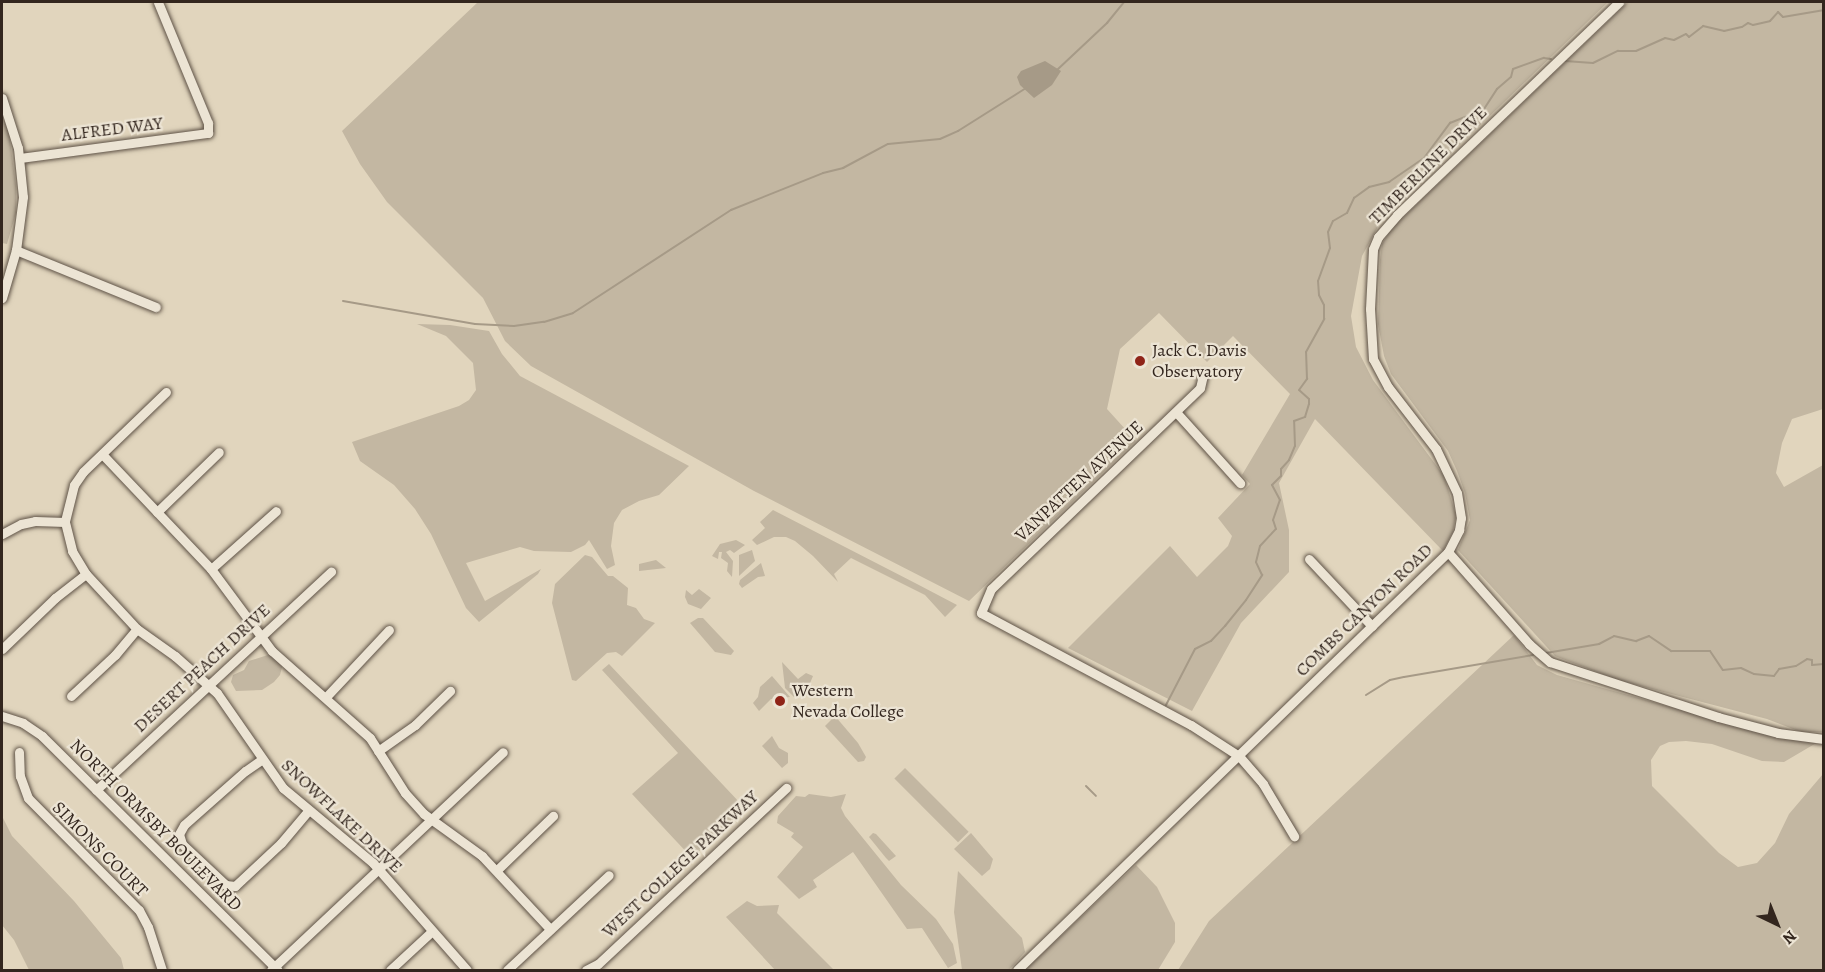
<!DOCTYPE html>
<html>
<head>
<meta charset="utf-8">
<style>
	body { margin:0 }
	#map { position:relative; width:1825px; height:972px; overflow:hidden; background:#e1d5bd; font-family:Alegreya,serif }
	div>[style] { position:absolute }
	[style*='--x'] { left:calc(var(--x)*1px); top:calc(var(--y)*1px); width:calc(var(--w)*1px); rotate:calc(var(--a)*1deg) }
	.green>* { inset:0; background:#c3b7a2; transform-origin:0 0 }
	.water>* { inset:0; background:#a69a87 }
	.stream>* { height:2px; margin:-1px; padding:0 1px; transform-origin:1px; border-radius:1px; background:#a69a87 }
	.roads { filter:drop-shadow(0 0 2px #5e5246) drop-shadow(0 0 2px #5e5246) }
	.minor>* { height:9px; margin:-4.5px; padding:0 4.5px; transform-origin:4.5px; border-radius:4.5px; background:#ece4d4 }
	.dots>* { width:16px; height:16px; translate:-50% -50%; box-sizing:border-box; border:3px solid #ece4d4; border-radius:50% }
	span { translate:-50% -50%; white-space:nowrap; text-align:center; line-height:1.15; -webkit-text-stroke:4.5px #ece4d4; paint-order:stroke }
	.street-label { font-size:18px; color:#33261e }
	.poi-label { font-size:18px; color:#33261e }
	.left { translate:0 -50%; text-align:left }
	.frame { position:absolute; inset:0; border:3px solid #33261e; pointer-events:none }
	.north { position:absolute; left:1747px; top:894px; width:60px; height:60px; -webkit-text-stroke:4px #ece4d4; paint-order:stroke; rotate:137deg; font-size:16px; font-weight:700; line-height:24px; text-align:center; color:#33261e }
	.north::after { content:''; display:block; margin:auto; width:21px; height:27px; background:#33261e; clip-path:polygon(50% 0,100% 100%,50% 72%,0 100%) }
</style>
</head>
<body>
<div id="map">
	<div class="green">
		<div style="clip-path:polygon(478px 2px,1608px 2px,1381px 221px,1362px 256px,1351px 316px,1356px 347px,1373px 380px,1444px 476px,1456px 515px,1453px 532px,1443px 551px,1315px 419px,1279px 483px,1289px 530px,1289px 572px,1241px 623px,1192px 711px,1068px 648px,1170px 546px,1197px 577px,1228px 546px,1232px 536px,1218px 518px,1250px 484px,1242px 475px,1290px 394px,1233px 336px,1207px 362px,1159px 313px,1120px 349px,1107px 409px,1136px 441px,969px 601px,754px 491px,531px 366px,505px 341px,483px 298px,387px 202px,360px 164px,342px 131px)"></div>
		<div style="clip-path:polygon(1628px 2px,1823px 2px,1823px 409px,1792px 419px,1782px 443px,1776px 473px,1784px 487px,1823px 465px,1823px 732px,1801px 732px,1767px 719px,1618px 680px,1555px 656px,1458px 550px,1470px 520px,1465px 493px,1457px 471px,1448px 451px,1391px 374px,1384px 356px,1378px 324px,1380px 260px,1382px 244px,1391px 229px)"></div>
		<div style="clip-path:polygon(2px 115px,9px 133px,16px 186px,16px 213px,7px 244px,2px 243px)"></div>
		<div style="clip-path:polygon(417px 324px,450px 325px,489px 331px,502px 354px,520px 376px,689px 466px,659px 495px,639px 501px,622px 510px,614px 523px,611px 546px,615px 565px,607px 569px,589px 540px,585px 545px,571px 552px,534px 551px,520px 547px,466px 563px,485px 601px,541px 569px,538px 574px,479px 622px,466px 608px,431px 534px,415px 509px,394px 485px,360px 461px,352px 442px,459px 406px,469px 400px,476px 390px,473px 363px,446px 336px)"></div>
		<div style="clip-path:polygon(773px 510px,917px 584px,957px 605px,945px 617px,925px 595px,851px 558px,834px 574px,838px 582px,813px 556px,795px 541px,786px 537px,774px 537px,757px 545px,752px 540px,765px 528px,760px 522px)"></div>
		<div style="clip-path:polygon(736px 540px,745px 545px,734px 553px,730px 550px,726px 552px,733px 561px,732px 577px,727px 571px,728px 563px,721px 558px,722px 552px,719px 552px,718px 559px,712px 556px,720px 544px)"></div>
		<div style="clip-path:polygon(752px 550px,755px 561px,739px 576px,739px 555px)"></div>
		<div style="clip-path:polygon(585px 555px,592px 557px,608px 576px,613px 576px,628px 588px,627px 605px,636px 608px,644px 619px,655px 623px,622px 656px,616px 652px,607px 653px,576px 681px,572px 680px,552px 603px,555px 584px)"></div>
		<div style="clip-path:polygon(656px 560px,666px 568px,639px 571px,639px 564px)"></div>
		<div style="clip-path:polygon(761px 563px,765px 576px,758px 577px,742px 588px,739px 584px,740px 580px)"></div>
		<div style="clip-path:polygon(699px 589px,711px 598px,701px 609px,688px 604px,685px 597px,686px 590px,692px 595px)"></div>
		<div style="clip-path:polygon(698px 618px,703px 618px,734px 651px,731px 655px,715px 652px,690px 623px)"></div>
		<div style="clip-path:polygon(1514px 635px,1537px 665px,1557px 675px,1667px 706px,1818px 742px,1784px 762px,1762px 761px,1712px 744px,1686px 741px,1669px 742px,1660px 746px,1651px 760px,1652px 786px,1719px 853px,1738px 867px,1757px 863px,1775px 843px,1789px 814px,1823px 774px,1823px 970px,1178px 970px,1209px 921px)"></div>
		<div style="clip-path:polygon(271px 654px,283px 663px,280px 675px,274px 682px,262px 690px,236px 691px,231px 682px,233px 675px,244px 670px,249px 661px)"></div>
		<div style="clip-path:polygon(782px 662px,798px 679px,806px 673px,813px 676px,808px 688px,800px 696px,794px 697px,785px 688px)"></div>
		<div style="clip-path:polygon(609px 664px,741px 804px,736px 809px,733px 820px,692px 858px,632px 794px,678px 753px,602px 670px)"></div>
		<div style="clip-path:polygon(772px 676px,790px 697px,771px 699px,759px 711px,753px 703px,758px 697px,760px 687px)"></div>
		<div style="clip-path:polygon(835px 716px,858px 743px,866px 757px,864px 761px,858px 762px,825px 726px)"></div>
		<div style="clip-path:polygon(772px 736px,779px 748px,788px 753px,788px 763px,782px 768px,762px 746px)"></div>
		<div style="left:905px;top:768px;width:90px;height:15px;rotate:45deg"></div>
		<div style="clip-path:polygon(809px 794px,831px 797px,846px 794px,841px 808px,845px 816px,901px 885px,936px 919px,953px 944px,957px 963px,948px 968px,922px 928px,907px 929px,853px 852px,813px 880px,817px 887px,799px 899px,777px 877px,803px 847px,791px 837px,794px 833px,777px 823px,778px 816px,796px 796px,805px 797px)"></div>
		<div style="clip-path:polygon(2px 816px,12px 836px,74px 901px,121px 958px,124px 970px,29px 970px,14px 940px,2px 925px)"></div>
		<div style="clip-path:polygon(873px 833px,876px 834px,896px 856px,889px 861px,886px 858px,869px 837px)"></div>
		<div style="clip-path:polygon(971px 833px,993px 859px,990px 869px,982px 876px,954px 849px)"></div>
		<div style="clip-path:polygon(1136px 865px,1157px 887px,1175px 923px,1175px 942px,1158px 970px,1025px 970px)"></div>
		<div style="clip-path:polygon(958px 871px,1022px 938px,1025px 952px,1009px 970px,962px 970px,954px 912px)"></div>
		<div style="clip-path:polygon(747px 901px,757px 906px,779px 905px,777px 913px,834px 970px,775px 970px,726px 917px)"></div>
	</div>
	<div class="water">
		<div style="clip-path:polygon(1045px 61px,1061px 71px,1052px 85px,1034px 98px,1020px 85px,1017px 77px,1021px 71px)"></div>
	</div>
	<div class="stream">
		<div style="--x:1565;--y:61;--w:28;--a:4"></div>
		<div style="--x:1593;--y:63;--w:28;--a:-26"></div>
		<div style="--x:1618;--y:51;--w:18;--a:0"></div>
		<div style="--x:1636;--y:51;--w:32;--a:-24"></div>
		<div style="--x:1665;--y:38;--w:9;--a:13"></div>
		<div style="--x:1674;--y:40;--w:13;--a:-27"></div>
		<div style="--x:1686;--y:34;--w:4;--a:45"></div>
		<div style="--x:1689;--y:37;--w:18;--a:-38"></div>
		<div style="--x:1703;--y:26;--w:22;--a:13"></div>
		<div style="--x:1724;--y:31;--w:18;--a:-13"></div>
		<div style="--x:1742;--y:27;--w:7;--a:-34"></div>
		<div style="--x:1748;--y:23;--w:5;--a:22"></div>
		<div style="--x:1753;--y:25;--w:17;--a:-13"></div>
		<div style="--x:1770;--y:21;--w:12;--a:-48"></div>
		<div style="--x:1778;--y:12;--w:7;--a:45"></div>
		<div style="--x:1783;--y:17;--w:42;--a:-9.7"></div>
		<div style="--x:1057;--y:70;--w:69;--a:-43.2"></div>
		<div style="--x:1107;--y:23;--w:27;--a:-51"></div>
		<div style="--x:343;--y:301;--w:134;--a:9.9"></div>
		<div style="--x:475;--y:324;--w:39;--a:3"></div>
		<div style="--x:514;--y:326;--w:30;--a:-8"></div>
		<div style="--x:544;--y:322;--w:30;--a:-17"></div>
		<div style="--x:573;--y:313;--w:189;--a:-33.1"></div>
		<div style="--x:731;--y:210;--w:99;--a:-21.9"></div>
		<div style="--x:823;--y:173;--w:21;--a:-14"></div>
		<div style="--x:843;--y:168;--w:51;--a:-28.1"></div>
		<div style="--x:888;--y:144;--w:52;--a:-5.5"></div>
		<div style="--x:940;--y:139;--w:20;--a:-24"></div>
		<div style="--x:958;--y:131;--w:80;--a:-32.3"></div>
		<div style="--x:1546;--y:653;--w:54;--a:-9.6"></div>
		<div style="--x:1599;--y:644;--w:17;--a:-28"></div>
		<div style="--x:1614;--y:636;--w:23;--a:13"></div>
		<div style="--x:1636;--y:641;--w:14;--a:-21"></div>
		<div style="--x:1649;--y:636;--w:27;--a:34"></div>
		<div style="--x:1671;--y:651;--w:39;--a:0"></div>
		<div style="--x:1710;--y:651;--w:23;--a:56"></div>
		<div style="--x:1723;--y:670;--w:18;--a:-6"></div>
		<div style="--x:1741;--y:668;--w:14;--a:25"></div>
		<div style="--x:1754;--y:674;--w:20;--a:6"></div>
		<div style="--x:1774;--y:676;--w:9;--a:-54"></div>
		<div style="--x:1779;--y:669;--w:17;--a:-10"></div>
		<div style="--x:1796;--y:666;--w:13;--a:-32"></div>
		<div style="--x:1807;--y:659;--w:5;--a:11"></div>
		<div style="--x:1812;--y:660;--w:5;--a:90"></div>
		<div style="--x:1812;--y:665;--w:12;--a:-5"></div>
		<div style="--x:1366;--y:695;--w:28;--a:-32"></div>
		<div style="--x:1390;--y:680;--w:14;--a:-12"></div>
		<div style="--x:1404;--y:677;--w:131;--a:-9.7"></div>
		<div style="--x:1166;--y:705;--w:63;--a:-62.6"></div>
		<div style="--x:1195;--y:649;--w:18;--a:-27"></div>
		<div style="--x:1211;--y:641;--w:21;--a:-47"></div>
		<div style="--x:1225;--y:626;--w:33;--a:-51"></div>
		<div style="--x:1246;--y:600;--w:30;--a:-57"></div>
		<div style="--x:1262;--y:575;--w:14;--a:-115"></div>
		<div style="--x:1256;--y:562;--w:16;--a:-76"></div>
		<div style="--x:1260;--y:546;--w:23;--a:-47"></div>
		<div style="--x:1276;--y:529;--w:9;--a:-108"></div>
		<div style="--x:1273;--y:520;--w:21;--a:-71"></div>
		<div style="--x:1280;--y:500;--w:17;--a:-118"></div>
		<div style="--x:1272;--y:485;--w:13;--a:-45"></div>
		<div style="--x:1281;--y:476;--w:7;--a:-90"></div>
		<div style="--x:1281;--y:469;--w:12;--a:-48"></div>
		<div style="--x:1289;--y:460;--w:15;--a:-67"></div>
		<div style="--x:1295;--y:446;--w:25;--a:-92"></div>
		<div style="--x:1294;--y:421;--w:12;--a:-20"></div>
		<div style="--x:1305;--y:417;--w:14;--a:-73"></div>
		<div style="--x:1309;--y:404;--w:5;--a:-90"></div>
		<div style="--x:1309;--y:399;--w:13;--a:-138"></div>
		<div style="--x:1299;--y:390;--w:14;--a:-54"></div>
		<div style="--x:1307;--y:379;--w:27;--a:-92"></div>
		<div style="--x:1306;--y:352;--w:38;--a:-61"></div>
		<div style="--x:1324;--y:319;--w:14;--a:-90"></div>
		<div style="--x:1324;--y:305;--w:11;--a:-117"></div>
		<div style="--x:1319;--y:295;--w:14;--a:-94"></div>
		<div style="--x:1318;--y:281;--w:35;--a:-70"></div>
		<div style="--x:1330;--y:248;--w:16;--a:-97"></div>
		<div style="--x:1328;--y:232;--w:12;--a:-66"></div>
		<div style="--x:1333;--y:221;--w:16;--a:-30"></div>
		<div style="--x:1347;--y:213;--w:17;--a:-65"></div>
		<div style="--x:1354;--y:198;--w:19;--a:-36"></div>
		<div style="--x:1369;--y:187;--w:21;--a:-14"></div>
		<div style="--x:1389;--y:182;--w:42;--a:-34.4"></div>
		<div style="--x:1424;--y:158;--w:44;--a:-53.4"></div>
		<div style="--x:1450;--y:123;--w:37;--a:-22"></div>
		<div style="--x:1484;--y:109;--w:24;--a:-57"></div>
		<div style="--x:1497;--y:89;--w:18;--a:-41"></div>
		<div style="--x:1511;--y:77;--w:8;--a:-76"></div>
		<div style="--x:1513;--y:69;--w:33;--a:-20"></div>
		<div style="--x:1544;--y:58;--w:7;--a:8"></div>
		<div style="--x:1086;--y:786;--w:14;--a:45"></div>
	</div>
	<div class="roads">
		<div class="minor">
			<div style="--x:2;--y:98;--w:52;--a:72.3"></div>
			<div style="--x:18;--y:148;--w:49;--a:84.2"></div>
			<div style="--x:23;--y:197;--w:53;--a:97.5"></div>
			<div style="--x:16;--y:250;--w:50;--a:106.3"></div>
			<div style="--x:20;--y:158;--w:190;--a:-7.6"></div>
			<div style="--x:208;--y:133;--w:10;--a:-90"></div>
			<div style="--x:208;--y:123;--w:131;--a:-112.5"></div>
			<div style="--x:16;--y:250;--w:151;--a:22.2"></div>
			<div style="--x:1203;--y:375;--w:13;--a:103"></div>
			<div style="--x:1200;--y:388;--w:290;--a:136.1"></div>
			<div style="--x:991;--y:589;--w:26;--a:113"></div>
			<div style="--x:981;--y:613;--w:238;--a:28.1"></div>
			<div style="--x:1191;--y:725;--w:57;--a:32.9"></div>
			<div style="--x:1239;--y:756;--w:37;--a:49"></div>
			<div style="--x:1263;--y:784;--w:61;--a:59.2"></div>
			<div style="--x:166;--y:392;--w:115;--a:136.1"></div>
			<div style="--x:83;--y:472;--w:16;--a:125"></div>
			<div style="--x:74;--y:485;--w:38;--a:104"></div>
			<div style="--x:65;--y:522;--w:30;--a:76"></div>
			<div style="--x:72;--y:551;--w:27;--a:59"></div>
			<div style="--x:86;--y:574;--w:75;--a:47.2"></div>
			<div style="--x:137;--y:629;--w:47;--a:35.4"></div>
			<div style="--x:175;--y:656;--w:56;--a:41.4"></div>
			<div style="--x:217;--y:693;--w:116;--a:55.2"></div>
			<div style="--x:283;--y:788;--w:117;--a:39.8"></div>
			<div style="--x:373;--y:863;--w:142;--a:48.7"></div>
			<div style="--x:1176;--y:412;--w:96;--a:48"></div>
			<div style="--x:102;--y:454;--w:158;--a:46.5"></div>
			<div style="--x:211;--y:569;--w:102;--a:53.4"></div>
			<div style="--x:272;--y:651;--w:131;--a:41.6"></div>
			<div style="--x:370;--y:738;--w:65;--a:57.5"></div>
			<div style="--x:405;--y:793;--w:28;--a:48"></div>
			<div style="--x:424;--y:814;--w:72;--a:35.9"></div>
			<div style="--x:482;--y:856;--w:100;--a:47"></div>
			<div style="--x:157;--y:512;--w:86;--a:-44.1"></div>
			<div style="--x:2;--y:534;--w:21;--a:-28"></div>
			<div style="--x:21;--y:524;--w:14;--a:-12"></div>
			<div style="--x:35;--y:521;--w:30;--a:2"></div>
			<div style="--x:1448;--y:552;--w:123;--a:48.6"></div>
			<div style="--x:1529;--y:644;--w:28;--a:41"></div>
			<div style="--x:1550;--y:662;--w:177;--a:18.1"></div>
			<div style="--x:1718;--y:717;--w:62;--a:14.9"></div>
			<div style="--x:1778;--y:733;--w:46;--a:7.4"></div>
			<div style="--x:1309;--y:559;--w:92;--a:46.8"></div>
			<div style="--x:211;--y:569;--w:87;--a:-41.7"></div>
			<div style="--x:2;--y:649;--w:74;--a:-43.9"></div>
			<div style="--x:55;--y:598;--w:39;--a:-38"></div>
			<div style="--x:71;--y:696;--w:60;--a:-43"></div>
			<div style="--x:115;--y:655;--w:34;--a:-50"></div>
			<div style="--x:326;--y:697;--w:92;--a:-46.8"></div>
			<div style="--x:2;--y:716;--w:22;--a:18"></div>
			<div style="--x:23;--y:723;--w:23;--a:34"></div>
			<div style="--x:42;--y:736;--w:332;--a:44.8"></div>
			<div style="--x:378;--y:751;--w:45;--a:-35.1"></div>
			<div style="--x:415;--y:725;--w:49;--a:-44.2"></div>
			<div style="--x:19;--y:752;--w:24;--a:88"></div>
			<div style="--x:20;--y:776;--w:23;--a:70"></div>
			<div style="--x:28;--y:798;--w:158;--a:45.3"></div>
			<div style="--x:139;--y:910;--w:19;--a:62"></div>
			<div style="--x:148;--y:927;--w:45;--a:72"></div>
			<div style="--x:261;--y:760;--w:19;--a:145"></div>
			<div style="--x:245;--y:771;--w:81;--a:138.5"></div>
			<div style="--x:184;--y:825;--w:10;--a:119"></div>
			<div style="--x:179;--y:834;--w:10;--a:73"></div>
			<div style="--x:182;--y:844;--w:60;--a:43"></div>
			<div style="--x:226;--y:885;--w:9;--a:6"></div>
			<div style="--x:235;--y:886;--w:63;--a:-43.1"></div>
			<div style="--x:281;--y:843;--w:42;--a:-49.8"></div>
			<div style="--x:96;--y:790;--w:321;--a:-42.9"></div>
			<div style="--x:497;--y:870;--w:78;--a:-44"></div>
			<div style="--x:271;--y:970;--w:318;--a:-43.2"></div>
			<div style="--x:390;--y:970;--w:56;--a:-42.8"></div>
			<div style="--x:507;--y:970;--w:139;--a:-43"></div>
			<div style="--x:586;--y:970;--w:13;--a:-27"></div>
			<div style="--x:598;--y:964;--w:258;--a:-43.1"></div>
			<div style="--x:1017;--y:970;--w:600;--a:-44.12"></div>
			<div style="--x:1448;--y:552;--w:25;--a:-63"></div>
			<div style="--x:1459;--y:530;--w:12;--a:-81"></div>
			<div style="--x:1461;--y:518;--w:25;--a:-99"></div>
			<div style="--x:1457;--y:493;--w:49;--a:-115.5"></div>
			<div style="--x:1436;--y:449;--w:78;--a:-127.7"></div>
			<div style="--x:1388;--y:387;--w:32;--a:-118"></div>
			<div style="--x:1373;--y:359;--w:50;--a:-93.4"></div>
			<div style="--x:1370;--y:309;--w:60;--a:-87.1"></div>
			<div style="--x:1373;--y:249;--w:13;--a:-67"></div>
			<div style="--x:1378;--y:237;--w:29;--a:-49"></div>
			<div style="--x:1397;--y:215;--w:308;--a:-43.8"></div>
		</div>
	</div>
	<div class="dots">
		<div style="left:1140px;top:361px;background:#8f2418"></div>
		<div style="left:780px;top:701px;background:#8f2418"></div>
	</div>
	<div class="street-label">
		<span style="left:112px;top:129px;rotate:-7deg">ALFRED WAY</span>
		<span style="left:1428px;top:165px;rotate:-45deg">TIMBERLINE DRIVE</span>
		<span style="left:1079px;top:481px;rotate:-43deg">VANPATTEN AVENUE</span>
		<span style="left:1364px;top:610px;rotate:-44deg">COMBS CANYON ROAD</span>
		<span style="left:202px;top:668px;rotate:-43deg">DESERT PEACH DRIVE</span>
		<span style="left:342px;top:816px;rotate:43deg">SNOWFLAKE DRIVE</span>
		<span style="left:156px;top:825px;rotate:45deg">NORTH ORMSBY BOULEVARD</span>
		<span style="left:100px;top:849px;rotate:45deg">SIMONS COURT</span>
		<span style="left:680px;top:864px;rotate:-43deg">WEST COLLEGE PARKWAY</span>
	</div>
	<div class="poi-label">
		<span class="left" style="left:1152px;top:361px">Jack C. Davis<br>Observatory</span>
		<span class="left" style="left:792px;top:701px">Western<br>Nevada College</span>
	</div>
	<div class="frame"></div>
	<div class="north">N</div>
</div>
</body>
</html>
